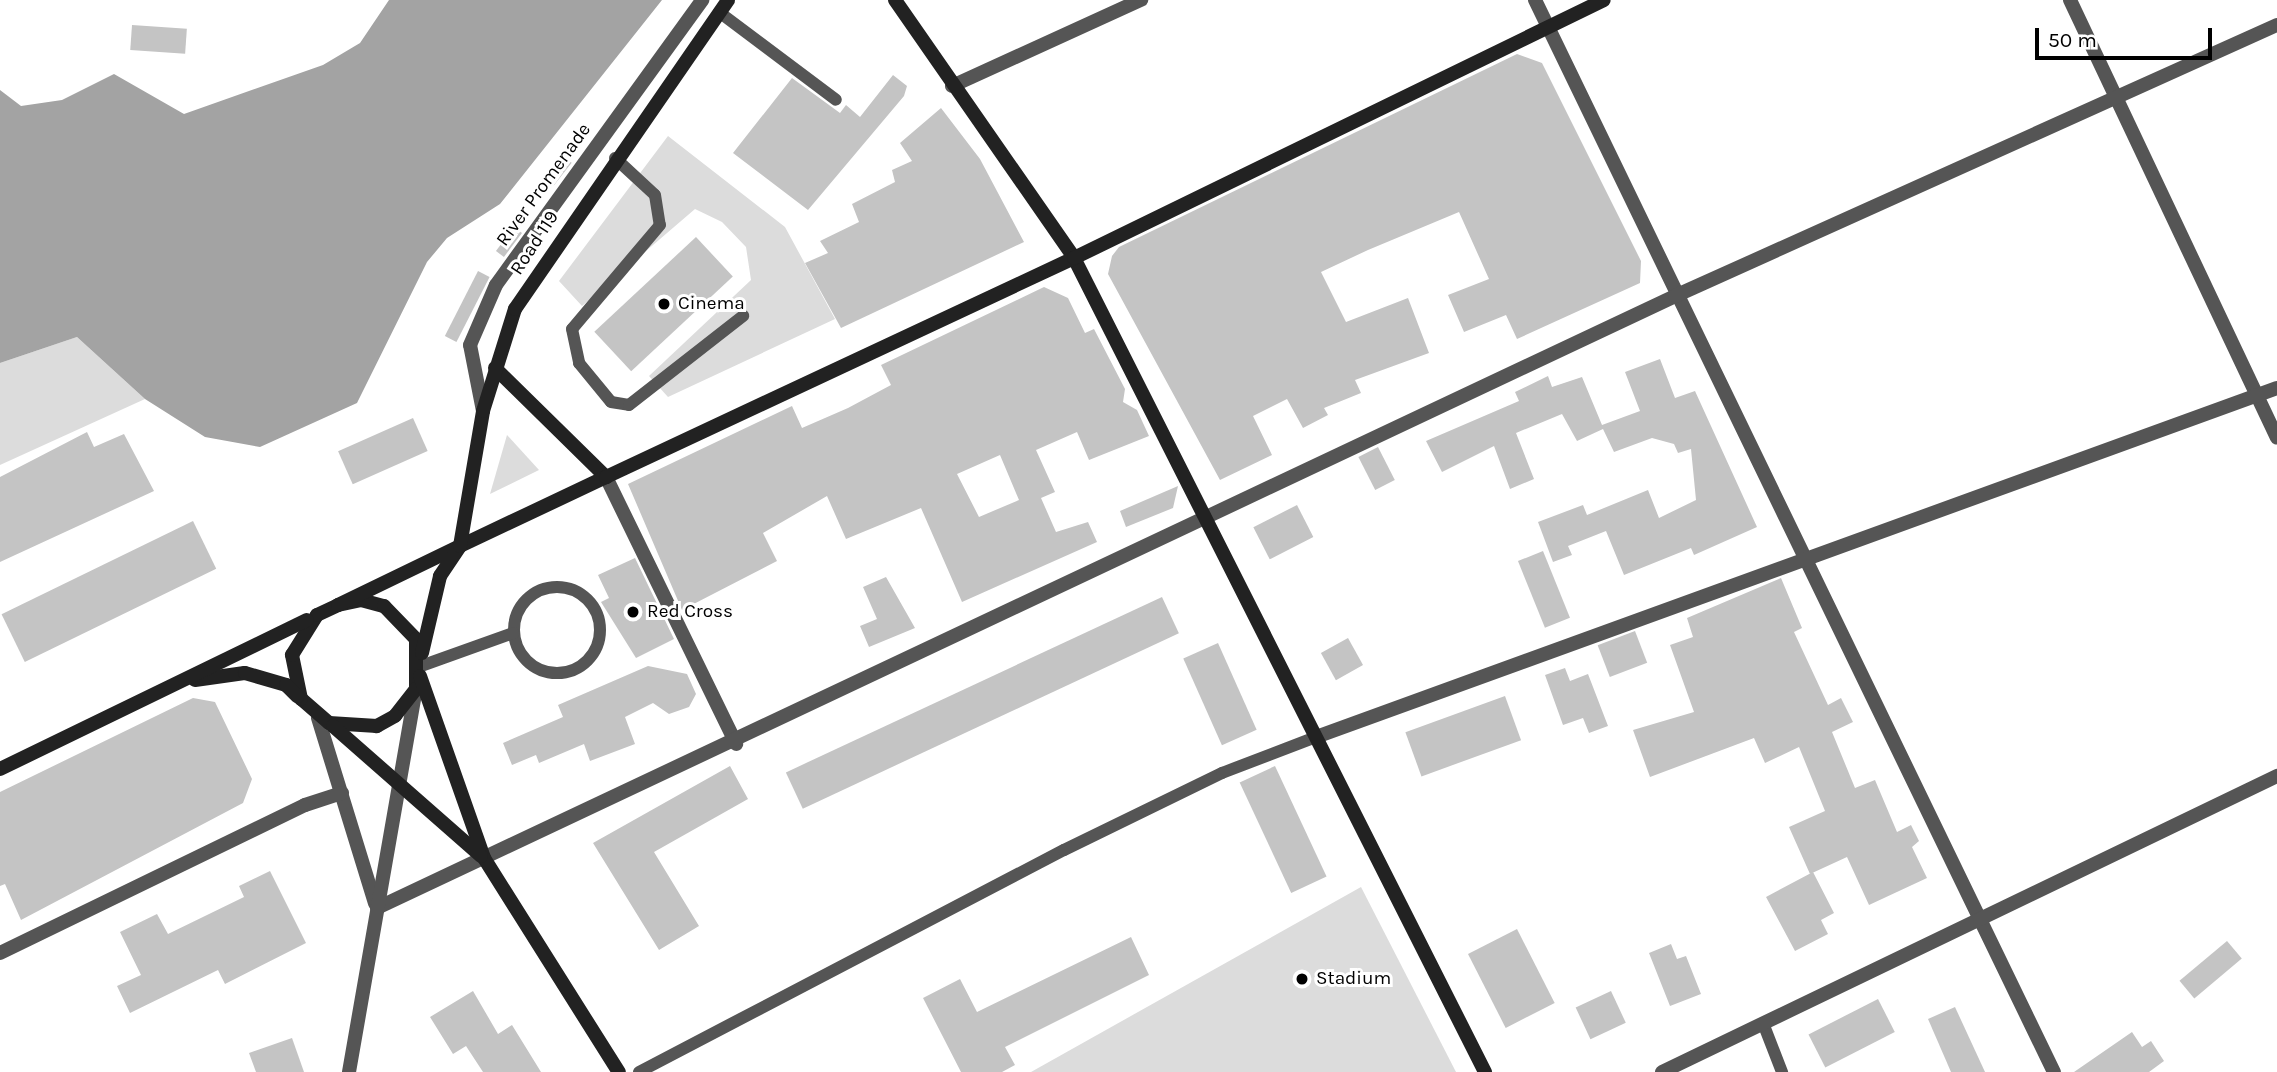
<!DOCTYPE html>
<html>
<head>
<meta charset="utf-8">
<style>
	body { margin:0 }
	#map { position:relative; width:2277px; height:1072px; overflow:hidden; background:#fff; font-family:Karla,sans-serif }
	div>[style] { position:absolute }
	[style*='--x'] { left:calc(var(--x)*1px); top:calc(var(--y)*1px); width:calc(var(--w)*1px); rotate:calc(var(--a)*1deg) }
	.green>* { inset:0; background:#dcdcdc }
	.water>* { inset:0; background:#a3a3a3 }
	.building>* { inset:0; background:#c4c4c4; transform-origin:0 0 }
	.lane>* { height:12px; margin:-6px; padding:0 6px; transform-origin:6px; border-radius:6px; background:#555 }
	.lane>.ring { margin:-6px; padding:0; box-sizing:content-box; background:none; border:12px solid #555; border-radius:50% }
	.street>* { height:14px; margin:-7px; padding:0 7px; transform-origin:7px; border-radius:7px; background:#555 }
	.secondary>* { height:14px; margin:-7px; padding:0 7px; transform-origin:7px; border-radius:7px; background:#222 }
	.dots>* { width:19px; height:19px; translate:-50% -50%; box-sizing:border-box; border:4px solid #fff; border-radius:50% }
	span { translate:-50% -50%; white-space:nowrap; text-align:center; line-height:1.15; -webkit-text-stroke:6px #fff; paint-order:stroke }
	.street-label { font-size:19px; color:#000 }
	.poi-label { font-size:19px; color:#000 }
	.left { translate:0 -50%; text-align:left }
	.scale { position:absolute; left:2035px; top:28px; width:177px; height:32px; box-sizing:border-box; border:4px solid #000; border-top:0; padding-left:9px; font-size:21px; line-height:24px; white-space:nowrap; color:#000; -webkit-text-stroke:5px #fff; paint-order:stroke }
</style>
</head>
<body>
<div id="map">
	<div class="green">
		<div style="clip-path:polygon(668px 136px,785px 227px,835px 319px,668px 397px,649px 376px,751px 280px,746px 247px,722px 222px,695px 209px,582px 306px,559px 281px)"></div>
		<div style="clip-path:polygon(77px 337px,145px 399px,0 465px,0 363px)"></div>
		<div style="clip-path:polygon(507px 435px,539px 470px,490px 494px)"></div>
		<div style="clip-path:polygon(1361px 887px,1456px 1072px,1031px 1072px)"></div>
	</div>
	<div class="water">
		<div style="clip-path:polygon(389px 0,662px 0,500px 204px,447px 238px,427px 262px,357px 403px,260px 447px,205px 437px,145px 399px,77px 337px,0 363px,0 90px,21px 106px,62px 100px,114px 74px,184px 114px,323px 65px,360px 43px)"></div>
	</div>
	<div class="building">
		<div style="left:132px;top:25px;width:55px;height:25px;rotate:4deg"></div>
		<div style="clip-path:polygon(1517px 54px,1542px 63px,1641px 261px,1640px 283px,1517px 339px,1506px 315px,1464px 332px,1448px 295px,1489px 279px,1459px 212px,1368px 250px,1321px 272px,1346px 322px,1408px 298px,1429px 353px,1355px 380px,1361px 393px,1324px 408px,1328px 415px,1303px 428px,1287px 399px,1253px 416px,1272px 455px,1220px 480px,1108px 274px,1112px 256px,1119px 247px)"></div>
		<div style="clip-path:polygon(893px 75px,907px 86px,904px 96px,808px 210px,733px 153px,792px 78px,840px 113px,846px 105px,860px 117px)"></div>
		<div style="clip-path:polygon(941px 108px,980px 159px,1024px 242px,841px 328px,805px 263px,828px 253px,820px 241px,859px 222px,852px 204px,895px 182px,892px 170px,912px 161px,900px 143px)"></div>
		<div style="left:563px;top:156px;width:11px;height:29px;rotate:38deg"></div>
		<div style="left:514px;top:227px;width:10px;height:30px;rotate:37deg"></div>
		<div style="left:696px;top:237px;width:54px;height:139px;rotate:47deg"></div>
		<div style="left:478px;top:271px;width:13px;height:73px;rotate:27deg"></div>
		<div style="clip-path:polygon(evenodd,1044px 287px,1068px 298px,1085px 333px,1094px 329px,1125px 389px,1123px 402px,1137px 410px,1149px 436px,1089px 460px,1077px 432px,1036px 450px,1055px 492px,1041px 498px,1056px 532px,1088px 522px,1097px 542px,962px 602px,921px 508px,846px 539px,827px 496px,763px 533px,777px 561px,682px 610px,628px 484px,792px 406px,802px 428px,848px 408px,891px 385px,881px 365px,1044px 287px,1000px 455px,1019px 500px,979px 517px,957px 474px,1000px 455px)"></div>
		<div style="clip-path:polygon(1660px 359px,1675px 398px,1695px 391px,1757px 527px,1694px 555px,1691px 548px,1624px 575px,1606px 531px,1568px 546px,1572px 555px,1553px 562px,1538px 522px,1583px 505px,1587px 515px,1648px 490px,1659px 518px,1696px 500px,1691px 449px,1678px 453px,1674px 444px,1652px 438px,1614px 452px,1603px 429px,1577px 441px,1562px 414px,1516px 433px,1534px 479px,1510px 489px,1494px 446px,1442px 472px,1426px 441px,1519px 401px,1515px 392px,1548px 376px,1552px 387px,1582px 377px,1602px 425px,1640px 411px,1625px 372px)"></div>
		<div style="left:413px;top:418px;width:36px;height:82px;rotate:66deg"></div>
		<div style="clip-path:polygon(87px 432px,94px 447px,124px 434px,154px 491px,0 562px,0 477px)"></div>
		<div style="left:1378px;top:447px;width:37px;height:22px;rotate:63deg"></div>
		<div style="clip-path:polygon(1178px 486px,1173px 508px,1126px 527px,1120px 511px)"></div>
		<div style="left:1297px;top:505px;width:36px;height:49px;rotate:63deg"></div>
		<div style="left:193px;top:521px;width:53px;height:213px;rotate:64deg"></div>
		<div style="left:1543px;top:551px;width:72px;height:27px;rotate:68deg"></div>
		<div style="clip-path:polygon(635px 558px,674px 639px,636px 658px,601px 602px,609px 598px,598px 575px)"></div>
		<div style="clip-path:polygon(886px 577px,915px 628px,869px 647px,860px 626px,877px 619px,863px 587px)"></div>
		<div style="clip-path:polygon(1781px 578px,1802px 628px,1794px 632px,1828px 705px,1841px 698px,1853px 722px,1832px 732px,1855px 788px,1875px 780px,1897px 832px,1911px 825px,1919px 841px,1912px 847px,1927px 878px,1869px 905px,1847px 857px,1810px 874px,1789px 827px,1825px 811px,1799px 747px,1765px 763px,1754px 738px,1650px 777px,1633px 730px,1694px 712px,1670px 645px,1693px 637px,1687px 618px)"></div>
		<div style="left:1162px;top:597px;width:40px;height:415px;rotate:65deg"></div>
		<div style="left:1635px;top:631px;width:34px;height:40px;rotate:69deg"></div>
		<div style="left:1348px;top:638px;width:31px;height:31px;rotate:61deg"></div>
		<div style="left:1218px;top:643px;width:95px;height:38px;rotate:66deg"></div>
		<div style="clip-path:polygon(648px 666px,687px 674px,696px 694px,689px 707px,669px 714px,653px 703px,625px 717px,635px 744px,590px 761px,584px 744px,539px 763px,536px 755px,512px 765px,503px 743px,563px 717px,558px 705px)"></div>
		<div style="clip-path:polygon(1565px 668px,1570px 681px,1588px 674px,1608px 726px,1589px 733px,1583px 718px,1563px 725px,1545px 675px)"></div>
		<div style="left:1505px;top:696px;width:47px;height:106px;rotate:70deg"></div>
		<div style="clip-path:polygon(193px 698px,215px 702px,252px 779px,243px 803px,21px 920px,5px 884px,0 886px,0 792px)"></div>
		<div style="clip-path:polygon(730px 766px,748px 799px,654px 852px,699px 926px,659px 950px,593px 843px)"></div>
		<div style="left:1275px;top:766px;width:122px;height:39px;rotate:65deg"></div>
		<div style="clip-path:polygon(270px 871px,306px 943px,225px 984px,218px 970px,130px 1013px,117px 986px,141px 975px,120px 932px,157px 914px,168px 934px,244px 897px,239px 886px)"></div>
		<div style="clip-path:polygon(1813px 872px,1834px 913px,1821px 920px,1828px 934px,1795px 951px,1766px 897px)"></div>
		<div style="left:1517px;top:929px;width:83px;height:55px;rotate:63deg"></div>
		<div style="clip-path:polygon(1131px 937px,1149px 975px,1005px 1047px,1015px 1065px,1002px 1072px,961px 1072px,923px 998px,960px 979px,977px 1012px)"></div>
		<div style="left:2227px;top:941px;width:23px;height:62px;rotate:50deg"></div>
		<div style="clip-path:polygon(1671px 944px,1677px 959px,1686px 956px,1701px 994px,1670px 1006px,1649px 953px)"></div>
		<div style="clip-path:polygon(473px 991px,498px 1034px,512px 1025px,541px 1072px,483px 1072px,466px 1046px,453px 1054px,430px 1017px)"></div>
		<div style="left:1611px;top:991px;width:35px;height:39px;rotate:65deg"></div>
		<div style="left:1878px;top:999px;width:37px;height:78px;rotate:63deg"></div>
		<div style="clip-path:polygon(1955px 1007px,1985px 1072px,1951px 1072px,1928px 1019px)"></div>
		<div style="clip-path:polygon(2132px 1032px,2142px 1047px,2151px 1041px,2164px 1061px,2149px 1072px,2074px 1072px)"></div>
		<div style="clip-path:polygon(292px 1038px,304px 1072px,256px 1072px,249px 1053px)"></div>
	</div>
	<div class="lane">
		<div style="--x:719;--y:12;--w:146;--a:36.9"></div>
		<div style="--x:615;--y:158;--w:54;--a:42.8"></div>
		<div style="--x:655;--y:195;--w:30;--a:81"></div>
		<div style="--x:660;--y:225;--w:136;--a:130.2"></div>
		<div style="--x:572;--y:329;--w:35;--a:78"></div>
		<div style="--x:579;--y:363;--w:50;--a:50.6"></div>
		<div style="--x:611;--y:402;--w:18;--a:9"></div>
		<div style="--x:629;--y:405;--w:145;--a:-38"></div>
		<div class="ring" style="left:514px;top:587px;width:74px;height:74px"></div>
		<div style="--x:421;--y:666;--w:98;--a:-19.7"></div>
		<div style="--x:1763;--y:1023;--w:53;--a:68.8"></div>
		<div style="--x:639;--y:1072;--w:479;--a:-27.6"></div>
		<div style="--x:1064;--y:850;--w:176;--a:-26"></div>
		<div style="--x:1222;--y:773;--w:101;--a:-21"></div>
	</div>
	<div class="street">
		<div style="--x:1535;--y:0;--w:1191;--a:64.17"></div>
		<div style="--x:2070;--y:0;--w:484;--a:64.7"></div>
		<div style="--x:952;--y:86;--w:208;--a:-24.5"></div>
		<div style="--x:483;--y:411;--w:67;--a:-101.1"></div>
		<div style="--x:470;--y:345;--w:65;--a:-66.6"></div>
		<div style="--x:496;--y:285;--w:352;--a:-54.1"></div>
		<div style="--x:606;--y:477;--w:297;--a:64"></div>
		<div style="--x:318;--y:718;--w:194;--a:72.9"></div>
		<div style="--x:1316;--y:737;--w:1022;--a:-19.96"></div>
		<div style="--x:377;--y:908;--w:1435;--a:-25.24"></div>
		<div style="--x:1675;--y:296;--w:660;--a:-24.24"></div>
		<div style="--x:0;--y:953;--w:339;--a:-25.9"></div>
		<div style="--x:305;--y:805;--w:39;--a:-18"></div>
		<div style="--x:349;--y:1072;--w:389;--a:-80.1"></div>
		<div style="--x:1662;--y:1072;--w:683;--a:-25.7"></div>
	</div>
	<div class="secondary">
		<div style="--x:895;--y:0;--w:314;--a:55.2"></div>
		<div style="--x:1074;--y:258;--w:912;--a:63.21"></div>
		<div style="--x:495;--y:368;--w:156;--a:44.5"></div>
		<div style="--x:338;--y:605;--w:24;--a:-12"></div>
		<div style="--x:361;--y:600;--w:24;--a:15"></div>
		<div style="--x:384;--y:606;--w:46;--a:45.9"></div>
		<div style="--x:416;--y:639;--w:50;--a:90"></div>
		<div style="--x:416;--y:689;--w:34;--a:128"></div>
		<div style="--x:395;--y:716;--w:21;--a:151"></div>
		<div style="--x:377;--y:726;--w:48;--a:-176.4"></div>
		<div style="--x:329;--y:723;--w:37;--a:-139"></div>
		<div style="--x:301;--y:699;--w:45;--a:-101.6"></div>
		<div style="--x:292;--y:655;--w:47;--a:-58"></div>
		<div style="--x:317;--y:615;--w:23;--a:-25"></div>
		<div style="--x:338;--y:605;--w:136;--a:-25.8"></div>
		<div style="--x:460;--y:546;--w:161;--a:-25.3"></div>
		<div style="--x:606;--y:477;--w:517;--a:-25.08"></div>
		<div style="--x:1074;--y:258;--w:589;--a:-25.96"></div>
		<div style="--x:422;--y:653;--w:79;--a:-76.8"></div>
		<div style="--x:440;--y:576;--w:36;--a:-56"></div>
		<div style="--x:460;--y:546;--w:137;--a:-80.3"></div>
		<div style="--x:483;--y:411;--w:107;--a:-72.6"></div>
		<div style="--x:515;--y:309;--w:375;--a:-55.4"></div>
		<div style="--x:420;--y:676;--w:193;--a:70.6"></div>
		<div style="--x:484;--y:858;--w:253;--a:57.8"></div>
		<div style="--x:195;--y:680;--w:50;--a:-8"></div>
		<div style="--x:245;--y:673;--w:43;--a:16.3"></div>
		<div style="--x:286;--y:685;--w:16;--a:45"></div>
		<div style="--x:333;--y:726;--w:197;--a:41.3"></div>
		<div style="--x:0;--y:769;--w:341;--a:-25.9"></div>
	</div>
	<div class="dots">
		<div style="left:664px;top:304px;background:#000"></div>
		<div style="left:633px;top:612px;background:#000"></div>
		<div style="left:1302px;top:979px;background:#000"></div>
	</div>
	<div class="street-label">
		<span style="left:544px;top:185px;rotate:-54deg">River Promenade</span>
		<span style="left:535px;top:243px;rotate:-57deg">Road 119</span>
	</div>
	<div class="poi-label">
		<span class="left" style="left:678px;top:304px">Cinema</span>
		<span class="left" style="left:647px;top:612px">Red Cross</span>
		<span class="left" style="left:1316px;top:979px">Stadium</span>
	</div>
	<div class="scale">50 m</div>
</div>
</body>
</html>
